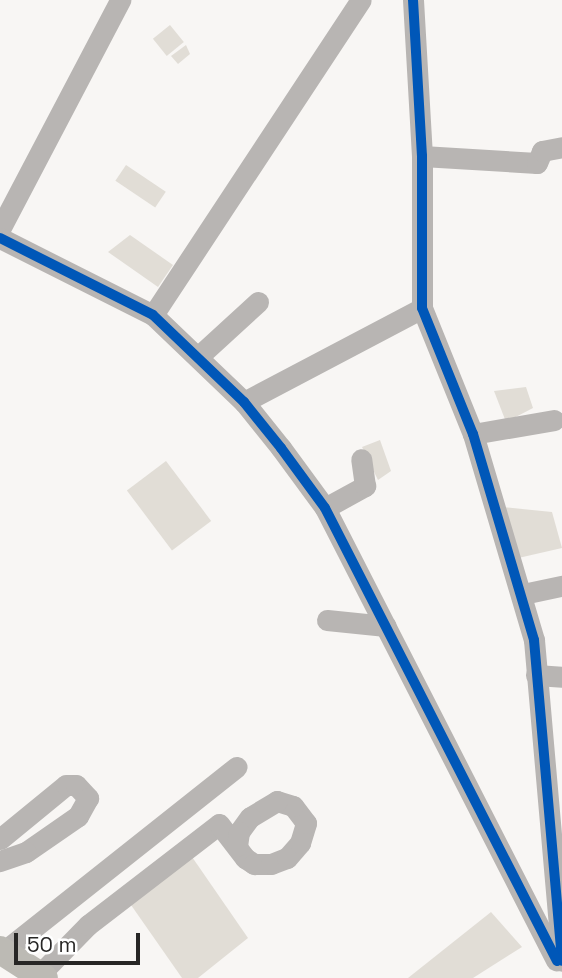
<!DOCTYPE html>
<html>
<head>
<meta charset="utf-8">
<style>
	body { margin:0 }
	#map { position:relative; width:562px; height:978px; overflow:hidden; background:#f8f6f4; font-family:"Space Grotesk",sans-serif }
	div>[style] { position:absolute }
	[style*='--x'] { left:calc(var(--x)*1px); top:calc(var(--y)*1px); width:calc(var(--w)*1px); rotate:calc(var(--a)*1deg) }
	.building>* { inset:0; background:#e1ddd6; transform-origin:0 0 }
	.minor>* { height:21px; margin:-10.5px; padding:0 10.5px; transform-origin:10.5px; border-radius:10.5px; background:#b8b5b3 }
	.major>* { height:28px; margin:-14px; padding:0 14px; transform-origin:14px; border-radius:14px; background:#bcbab4 }
	.cycleway>* { height:10px; margin:-5px; padding:0 5px; transform-origin:5px; border-radius:5px; background:#0057b8 }
	span { translate:-50% -50%; white-space:nowrap; text-align:center; line-height:1.15; -webkit-text-stroke:5px #fff; paint-order:stroke }
	.scale { position:absolute; left:14px; top:933px; width:126px; height:32px; box-sizing:border-box; border:4px solid #272625; border-top:0; padding-left:9px; font-size:21px; line-height:24px; white-space:nowrap; color:#272625; -webkit-text-stroke:5px #fff; paint-order:stroke }
</style>
</head>
<body>
<div id="map">
	<div class="building">
		<div style="left:170px;top:25px;width:22px;height:22px;rotate:51deg"></div>
		<div style="clip-path:polygon(186px 45px,190px 54px,178px 64px,171px 56px)"></div>
		<div style="left:126px;top:165px;width:48px;height:19px;rotate:34deg"></div>
		<div style="clip-path:polygon(130px 235px,173px 265px,158px 287px,108px 252px)"></div>
		<div style="clip-path:polygon(526px 387px,533px 408px,506px 422px,494px 391px)"></div>
		<div style="clip-path:polygon(380px 440px,391px 471px,378px 480px,362px 447px)"></div>
		<div style="left:166px;top:461px;width:75px;height:49px;rotate:53deg"></div>
		<div style="clip-path:polygon(502px 507px,552px 512px,562px 548px,514px 559px)"></div>
		<div style="clip-path:polygon(190px 854px,248px 938px,198px 978px,182px 978px,131px 905px)"></div>
		<div style="clip-path:polygon(491px 912px,522px 947px,473px 978px,408px 978px)"></div>
	</div>
	<div class="minor">
		<div style="--x:413;--y:0;--w:156;--a:86.7"></div>
		<div style="--x:422;--y:156;--w:152;--a:90"></div>
		<div style="--x:422;--y:308;--w:136;--a:68"></div>
		<div style="--x:473;--y:434;--w:215;--a:73.5"></div>
		<div style="--x:534;--y:640;--w:322;--a:85"></div>
		<div style="--x:422;--y:156;--w:115;--a:3.5"></div>
		<div style="--x:537;--y:163;--w:13;--a:-67"></div>
		<div style="--x:542;--y:151;--w:20;--a:-11"></div>
		<div style="--x:0;--y:229;--w:259;--a:-62.3"></div>
		<div style="--x:0;--y:238;--w:171;--a:26.7"></div>
		<div style="--x:153;--y:315;--w:126;--a:43.7"></div>
		<div style="--x:244;--y:402;--w:59;--a:51.2"></div>
		<div style="--x:281;--y:448;--w:74;--a:53.7"></div>
		<div style="--x:325;--y:508;--w:508;--a:62.93"></div>
		<div style="--x:153;--y:315;--w:377;--a:-56.6"></div>
		<div style="--x:199;--y:356;--w:80;--a:-42.5"></div>
		<div style="--x:244;--y:402;--w:201;--a:-27.8"></div>
		<div style="--x:473;--y:434;--w:82;--a:-9.8"></div>
		<div style="--x:325;--y:508;--w:46;--a:-28.8"></div>
		<div style="--x:365;--y:486;--w:27;--a:-98"></div>
		<div style="--x:523;--y:594;--w:40;--a:-12"></div>
		<div style="--x:327;--y:620;--w:59;--a:5.8"></div>
		<div style="--x:536;--y:675;--w:26;--a:4"></div>
		<div style="--x:0;--y:839;--w:85;--a:-39.3"></div>
		<div style="--x:66;--y:785;--w:10;--a:0"></div>
		<div style="--x:76;--y:785;--w:18;--a:47"></div>
		<div style="--x:88;--y:798;--w:21;--a:119"></div>
		<div style="--x:78;--y:816;--w:63;--a:145.3"></div>
		<div style="--x:26;--y:852;--w:28;--a:161"></div>
		<div style="--x:3;--y:952;--w:298;--a:-38.4"></div>
		<div style="--x:39;--y:975;--w:70;--a:-45.6"></div>
		<div style="--x:88;--y:925;--w:165;--a:-37.6"></div>
		<div style="--x:219;--y:824;--w:43;--a:52.6"></div>
		<div style="--x:245;--y:858;--w:11;--a:34"></div>
		<div style="--x:254;--y:864;--w:17;--a:0"></div>
		<div style="--x:271;--y:864;--w:17;--a:-21"></div>
		<div style="--x:287;--y:858;--w:20;--a:-49"></div>
		<div style="--x:300;--y:843;--w:21;--a:-73"></div>
		<div style="--x:306;--y:823;--w:21;--a:-127"></div>
		<div style="--x:293;--y:806;--w:17;--a:-163"></div>
		<div style="--x:277;--y:801;--w:31;--a:149"></div>
		<div style="--x:250;--y:817;--w:19;--a:126"></div>
		<div style="--x:239;--y:832;--w:14;--a:98"></div>
	</div>
	<div class="major">
		<div style="--x:0;--y:950;--w:52;--a:32.5"></div>
	</div>
	<div class="cycleway">
		<div style="--x:413;--y:0;--w:156;--a:86.7"></div>
		<div style="--x:422;--y:156;--w:152;--a:90"></div>
		<div style="--x:422;--y:308;--w:136;--a:68"></div>
		<div style="--x:473;--y:434;--w:215;--a:73.5"></div>
		<div style="--x:534;--y:640;--w:322;--a:85"></div>
		<div style="--x:0;--y:238;--w:171;--a:26.7"></div>
		<div style="--x:153;--y:315;--w:126;--a:43.7"></div>
		<div style="--x:244;--y:402;--w:59;--a:51.2"></div>
		<div style="--x:281;--y:448;--w:74;--a:53.7"></div>
		<div style="--x:325;--y:508;--w:509;--a:62.88"></div>
	</div>
	<div class="scale">50 m</div>
</div>
</body>
</html>
